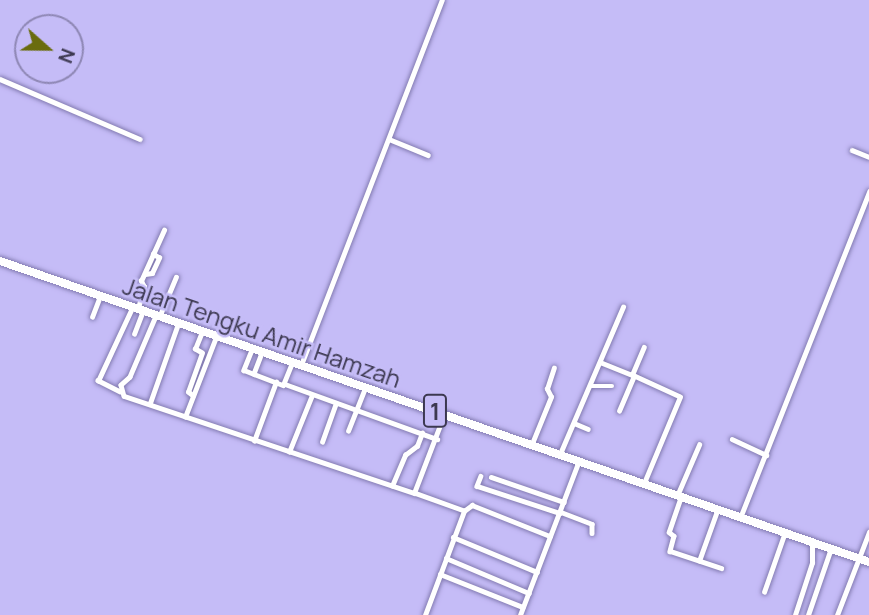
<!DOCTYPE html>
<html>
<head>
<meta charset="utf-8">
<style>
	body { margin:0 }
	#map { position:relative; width:869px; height:615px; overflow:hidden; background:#c5bcf7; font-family:Manrope,sans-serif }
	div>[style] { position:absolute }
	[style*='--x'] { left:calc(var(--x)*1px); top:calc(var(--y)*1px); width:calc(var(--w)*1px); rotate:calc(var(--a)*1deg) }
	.roads { filter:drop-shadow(0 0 2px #837bb1) drop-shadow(0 0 2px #837bb1) }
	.minor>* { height:4.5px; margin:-2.25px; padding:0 2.25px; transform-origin:2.25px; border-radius:2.25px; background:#fff }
	.trunk>* { height:8px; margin:-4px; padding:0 4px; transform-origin:4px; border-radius:4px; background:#fff }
	span { translate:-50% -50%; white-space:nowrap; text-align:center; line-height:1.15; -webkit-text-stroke:5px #c5bcf7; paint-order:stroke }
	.shield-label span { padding:2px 5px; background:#c5bcf7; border:2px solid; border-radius:5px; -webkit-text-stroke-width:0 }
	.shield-label { font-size:23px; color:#3c3850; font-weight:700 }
	.street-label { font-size:24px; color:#3c3850 }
	.north { position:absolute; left:14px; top:14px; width:70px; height:70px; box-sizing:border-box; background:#c5bcf7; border:2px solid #8e87b4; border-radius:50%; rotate:111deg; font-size:19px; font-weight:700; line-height:28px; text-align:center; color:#3c3850 }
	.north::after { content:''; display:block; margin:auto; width:24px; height:32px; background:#6a6c0e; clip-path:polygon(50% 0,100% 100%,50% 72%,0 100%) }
</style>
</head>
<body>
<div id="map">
	<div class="roads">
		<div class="minor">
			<div style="--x:0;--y:79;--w:152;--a:23.2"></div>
			<div style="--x:389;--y:139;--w:42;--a:22.3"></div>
			<div style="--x:852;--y:150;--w:18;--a:22"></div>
			<div style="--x:145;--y:274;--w:7;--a:-8"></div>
			<div style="--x:152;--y:273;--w:17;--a:-65"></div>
			<div style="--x:159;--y:258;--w:7;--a:-146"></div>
			<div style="--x:138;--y:308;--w:22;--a:-74"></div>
			<div style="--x:144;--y:287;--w:7;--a:-117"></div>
			<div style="--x:141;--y:281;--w:56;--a:-65.7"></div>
			<div style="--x:160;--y:315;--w:41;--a:-67.2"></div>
			<div style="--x:156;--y:316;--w:66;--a:113.1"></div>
			<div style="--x:130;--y:377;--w:12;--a:138"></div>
			<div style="--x:121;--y:385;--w:11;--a:75"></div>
			<div style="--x:124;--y:396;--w:306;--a:18.5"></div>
			<div style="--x:92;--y:317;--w:22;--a:-69"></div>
			<div style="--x:134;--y:334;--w:25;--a:-69"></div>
			<div style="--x:252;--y:350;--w:22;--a:112"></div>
			<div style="--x:244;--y:370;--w:11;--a:22"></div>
			<div style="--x:262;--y:353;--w:22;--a:111"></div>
			<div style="--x:254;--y:374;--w:31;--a:21"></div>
			<div style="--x:283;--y:385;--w:24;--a:-68"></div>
			<div style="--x:600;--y:362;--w:35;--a:22"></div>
			<div style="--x:301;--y:365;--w:391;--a:-68.9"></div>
			<div style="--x:285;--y:384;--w:162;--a:19.9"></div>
			<div style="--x:591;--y:386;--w:21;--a:0"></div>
			<div style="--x:120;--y:392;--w:25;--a:-153"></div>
			<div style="--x:98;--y:381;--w:81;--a:-65"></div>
			<div style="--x:193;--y:396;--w:6;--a:-141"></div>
			<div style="--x:188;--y:392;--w:41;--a:-70.3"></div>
			<div style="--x:202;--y:353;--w:8;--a:-150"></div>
			<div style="--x:195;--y:349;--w:18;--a:-68"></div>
			<div style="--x:150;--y:403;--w:84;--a:-70.5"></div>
			<div style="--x:619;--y:411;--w:38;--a:-67"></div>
			<div style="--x:185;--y:417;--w:86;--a:-68.8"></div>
			<div style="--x:574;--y:423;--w:15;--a:23"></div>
			<div style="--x:348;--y:431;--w:46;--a:-68.4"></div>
			<div style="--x:732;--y:439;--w:38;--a:25"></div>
			<div style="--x:254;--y:441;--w:63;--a:-69.6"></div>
			<div style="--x:322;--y:442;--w:41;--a:-70.3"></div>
			<div style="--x:531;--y:446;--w:53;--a:-67.8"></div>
			<div style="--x:551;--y:397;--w:9;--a:-117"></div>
			<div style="--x:547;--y:389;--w:22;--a:-72"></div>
			<div style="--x:289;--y:452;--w:61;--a:-68"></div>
			<div style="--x:560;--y:454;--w:160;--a:-66.8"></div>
			<div style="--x:481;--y:476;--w:11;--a:112"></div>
			<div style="--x:477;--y:486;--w:87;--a:18"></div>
			<div style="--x:491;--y:477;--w:77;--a:18.9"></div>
			<div style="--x:644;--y:483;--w:93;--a:-67.3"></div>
			<div style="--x:680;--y:397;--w:53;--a:-155.4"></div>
			<div style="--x:632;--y:375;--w:30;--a:-67"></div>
			<div style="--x:392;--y:486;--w:34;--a:-67"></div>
			<div style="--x:405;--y:455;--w:15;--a:-37"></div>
			<div style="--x:417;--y:446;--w:14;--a:-69"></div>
			<div style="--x:677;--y:496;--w:56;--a:-66.7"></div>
			<div style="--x:681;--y:498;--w:36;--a:109"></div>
			<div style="--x:669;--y:532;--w:6;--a:39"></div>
			<div style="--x:674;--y:536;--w:16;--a:105"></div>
			<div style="--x:670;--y:551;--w:54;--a:18.4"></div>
			<div style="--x:464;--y:511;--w:10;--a:-37"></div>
			<div style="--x:472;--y:505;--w:84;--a:21.7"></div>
			<div style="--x:561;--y:512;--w:33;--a:21"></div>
			<div style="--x:592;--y:524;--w:9;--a:90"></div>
			<div style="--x:740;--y:518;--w:351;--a:-68.4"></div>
			<div style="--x:453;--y:537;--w:91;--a:22.6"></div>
			<div style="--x:446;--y:558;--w:90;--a:22.9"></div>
			<div style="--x:699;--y:561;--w:53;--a:-70.2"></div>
			<div style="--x:440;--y:574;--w:89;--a:21.7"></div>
			<div style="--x:764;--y:592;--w:60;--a:-70.7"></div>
			<div style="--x:425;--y:615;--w:111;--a:-69.4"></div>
			<div style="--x:464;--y:511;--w:53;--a:-160.2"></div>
			<div style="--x:414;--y:493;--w:84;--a:-69"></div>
			<div style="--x:520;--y:615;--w:163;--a:-69.1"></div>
			<div style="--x:795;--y:615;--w:55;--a:-71.9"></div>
			<div style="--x:812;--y:563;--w:18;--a:-90"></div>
			<div style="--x:808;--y:615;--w:68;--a:-71"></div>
			<div style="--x:837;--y:615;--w:89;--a:-68.9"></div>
		</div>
		<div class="trunk">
			<div style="--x:0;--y:261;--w:920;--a:19.1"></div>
		</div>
	</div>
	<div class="shield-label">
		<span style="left:435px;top:411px">1</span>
	</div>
	<div class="street-label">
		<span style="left:262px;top:332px;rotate:19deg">Jalan Tengku Amir Hamzah</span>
	</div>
	<div class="north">N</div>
</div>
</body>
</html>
